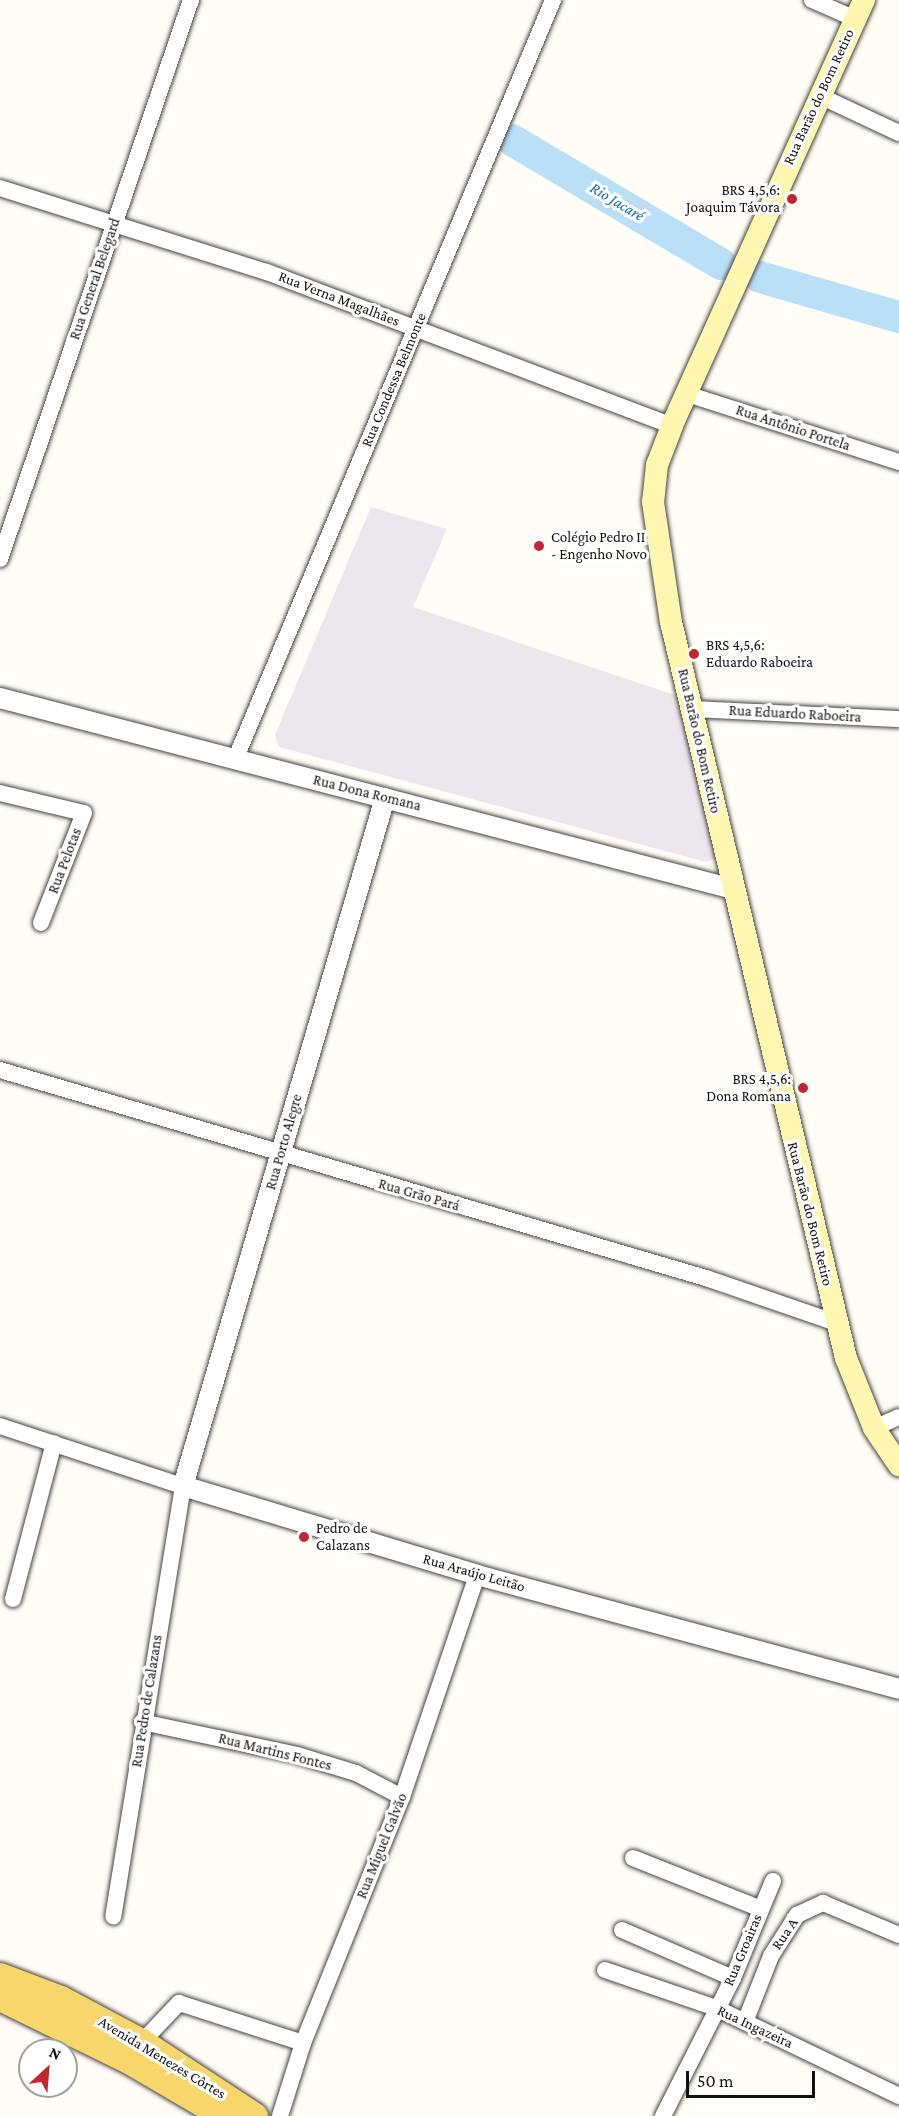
<!DOCTYPE html>
<html>
<head>
<meta charset="utf-8">
<style>
	body { margin:0 }
	#map { position:relative; width:899px; height:2116px; overflow:hidden; background:#fffdf5; font-family:"Crimson Pro",serif }
	div>[style] { position:absolute }
	[style*='--x'] { left:calc(var(--x)*1px); top:calc(var(--y)*1px); width:calc(var(--w)*1px); rotate:calc(var(--a)*1deg) }
	.industrial>* { inset:0; background:#eee6ef }
	.river>* { height:32px; margin:-16px; padding:0 16px; transform-origin:16px; border-radius:16px; background:#b9e0f7 }
	.roads { filter:drop-shadow(0 0 2px #444) drop-shadow(0 0 2px #444) }
	.minor>* { height:16px; margin:-8px; padding:0 8px; transform-origin:8px; border-radius:8px; background:#fff }
	.tertiary>* { height:20px; margin:-10px; padding:0 10px; transform-origin:10px; border-radius:10px; background:#fff }
	.secondary>* { height:22px; margin:-11px; padding:0 11px; transform-origin:11px; border-radius:11px; background:#fff6b0 }
	.primary>* { height:26px; margin:-13px; padding:0 13px; transform-origin:13px; border-radius:13px; background:#f9d66b }
	.dots>* { width:16px; height:16px; translate:-50% -50%; box-sizing:border-box; border:3px solid #fff; border-radius:50% }
	span { translate:-50% -50%; white-space:nowrap; text-align:center; line-height:1.15; -webkit-text-stroke:6px #fff; paint-order:stroke }
	.street-label { font-size:15px; color:#111 }
	.poi-label { font-size:15px; color:#111 }
	.right { translate:-100% -50%; text-align:right }
	.left { translate:0 -50%; text-align:left }
	.water-label { font-size:16px; color:#1768a6; font-style:italic }
	.north { position:absolute; left:18px; top:2038px; width:60px; height:60px; box-sizing:border-box; background:#fff; border:2px solid #a0a0a0; border-radius:50%; rotate:26deg; font-size:16px; font-weight:700; line-height:24px; text-align:center; color:#111 }
	.north::after { content:''; display:block; margin:auto; width:21px; height:27px; background:#c4262e; clip-path:polygon(50% 0,100% 100%,50% 72%,0 100%) }
	.scale { position:absolute; left:686px; top:2071px; width:129px; height:27px; box-sizing:border-box; border:3px solid #111; border-top:0; padding-left:8px; font-size:18px; line-height:21px; white-space:nowrap; color:#111; -webkit-text-stroke:4px #fff; paint-order:stroke }
</style>
</head>
<body>
<div id="map">
	<div class="industrial">
		<div style="clip-path:polygon(371px 507px,447px 529px,413px 607px,678px 696px,716px 858px,706px 862px,279px 747px,275px 735px)"></div>
	</div>
	<div class="river">
		<div style="--x:512;--y:140;--w:243;--a:30.7"></div>
		<div style="--x:760;--y:277;--w:145;--a:16.1"></div>
	</div>
	<div class="roads">
		<div class="minor">
			<div style="--x:812;--y:0;--w:48;--a:23.4"></div>
			<div style="--x:820;--y:96;--w:87;--a:25.1"></div>
			<div style="--x:0;--y:188;--w:280;--a:17.5"></div>
			<div style="--x:267;--y:272;--w:433;--a:20.8"></div>
			<div style="--x:687;--y:394;--w:223;--a:17.8"></div>
			<div style="--x:0;--y:559;--w:591;--a:-71.14"></div>
			<div style="--x:691;--y:709;--w:208;--a:2.8"></div>
			<div style="--x:235;--y:760;--w:824;--a:-67.29"></div>
			<div style="--x:0;--y:793;--w:86;--a:13.4"></div>
			<div style="--x:84;--y:813;--w:118;--a:111.4"></div>
			<div style="--x:0;--y:1070;--w:736;--a:16.42"></div>
			<div style="--x:706;--y:1278;--w:139;--a:19"></div>
			<div style="--x:0;--y:1426;--w:193;--a:18.2"></div>
			<div style="--x:183;--y:1486;--w:436;--a:99.2"></div>
			<div style="--x:874;--y:1428;--w:27;--a:-24"></div>
			<div style="--x:13;--y:1599;--w:161;--a:-75.3"></div>
			<div style="--x:142;--y:1722;--w:158;--a:12"></div>
			<div style="--x:297;--y:1755;--w:62;--a:17"></div>
			<div style="--x:356;--y:1773;--w:52;--a:27.6"></div>
			<div style="--x:633;--y:1858;--w:138;--a:21.7"></div>
			<div style="--x:622;--y:1930;--w:121;--a:23.4"></div>
			<div style="--x:605;--y:1970;--w:117;--a:18.9"></div>
			<div style="--x:716;--y:2008;--w:203;--a:25.7"></div>
			<div style="--x:745;--y:2022;--w:71;--a:-68.5"></div>
			<div style="--x:771;--y:1956;--w:49;--a:-57.6"></div>
			<div style="--x:797;--y:1915;--w:29;--a:-25"></div>
			<div style="--x:823;--y:1903;--w:82;--a:22.8"></div>
			<div style="--x:142;--y:2042;--w:54;--a:-46.5"></div>
			<div style="--x:179;--y:2003;--w:130;--a:17.9"></div>
			<div style="--x:280;--y:2116;--w:77;--a:-72.5"></div>
			<div style="--x:303;--y:2043;--w:265;--a:-68.1"></div>
			<div style="--x:402;--y:1797;--w:234;--a:-71.3"></div>
			<div style="--x:663;--y:2116;--w:155;--a:-63.1"></div>
			<div style="--x:733;--y:1978;--w:105;--a:-67.6"></div>
		</div>
		<div class="tertiary">
			<div style="--x:0;--y:698;--w:757;--a:14.6"></div>
			<div style="--x:385;--y:798;--w:717;--a:106.36"></div>
			<div style="--x:183;--y:1486;--w:307;--a:16.8"></div>
			<div style="--x:477;--y:1575;--w:437;--a:15.1"></div>
		</div>
		<div class="secondary">
			<div style="--x:864;--y:0;--w:467;--a:114.3"></div>
			<div style="--x:672;--y:426;--w:42;--a:111"></div>
			<div style="--x:657;--y:465;--w:37;--a:96"></div>
			<div style="--x:653;--y:502;--w:121;--a:81.5"></div>
			<div style="--x:671;--y:622;--w:757;--a:76.63"></div>
			<div style="--x:846;--y:1358;--w:75;--a:68.2"></div>
			<div style="--x:874;--y:1428;--w:45;--a:56"></div>
		</div>
		<div class="primary">
			<div style="--x:0;--y:1976;--w:65;--a:20.7"></div>
			<div style="--x:61;--y:1999;--w:92;--a:28"></div>
			<div style="--x:142;--y:2042;--w:135;--a:33.2"></div>
			<div style="--x:0;--y:1998;--w:146;--a:26"></div>
			<div style="--x:131;--y:2062;--w:107;--a:30.4"></div>
		</div>
	</div>
	<div class="dots">
		<div style="left:792px;top:199px;background:#c4262e"></div>
		<div style="left:539px;top:546px;background:#c4262e"></div>
		<div style="left:694px;top:654px;background:#c4262e"></div>
		<div style="left:803px;top:1088px;background:#c4262e"></div>
		<div style="left:304px;top:1537px;background:#c4262e"></div>
	</div>
	<div class="street-label">
		<span style="left:819px;top:97px;rotate:-65deg">Rua Barão do Bom Retiro</span>
		<span style="left:95px;top:279px;rotate:-71deg">Rua General Belegard</span>
		<span style="left:339px;top:299px;rotate:21deg">Rua Verna Magalhães</span>
		<span style="left:394px;top:380px;rotate:-67deg">Rua Condessa Belmonte</span>
		<span style="left:793px;top:428px;rotate:18deg">Rua Antônio Portela</span>
		<span style="left:795px;top:714px;rotate:3deg">Rua Eduardo Raboeira</span>
		<span style="left:699px;top:741px;rotate:77deg">Rua Barão do Bom Retiro</span>
		<span style="left:367px;top:793px;rotate:14deg">Rua Dona Romana</span>
		<span style="left:65px;top:861px;rotate:-69deg">Rua Pelotas</span>
		<span style="left:284px;top:1142px;rotate:-74deg">Rua Porto Alegre</span>
		<span style="left:419px;top:1195px;rotate:16deg">Rua Grão Pará</span>
		<span style="left:810px;top:1214px;rotate:76deg">Rua Barão do Bom Retiro</span>
		<span style="left:474px;top:1573px;rotate:16deg">Rua Araújo Leitão</span>
		<span style="left:147px;top:1701px;rotate:-81deg">Rua Pedro de Calazans</span>
		<span style="left:275px;top:1752px;rotate:14deg">Rua Martins Fontes</span>
		<span style="left:382px;top:1846px;rotate:-68deg">Rua Miguel Galvão</span>
		<span style="left:785px;top:1934px;rotate:-56deg">Rua A</span>
		<span style="left:743px;top:1950px;rotate:-67deg">Rua Groairas</span>
		<span style="left:755px;top:2027px;rotate:25deg">Rua Ingazeira</span>
		<span style="left:162px;top:2058px;rotate:31deg">Avenida Menezes Côrtes</span>
	</div>
	<div class="poi-label">
		<span class="right" style="left:780px;top:199px">BRS 4,5,6:<br>Joaquim Távora</span>
		<span class="left" style="left:551px;top:546px">Colégio Pedro II<br>- Engenho Novo</span>
		<span class="left" style="left:706px;top:654px">BRS 4,5,6:<br>Eduardo Raboeira</span>
		<span class="right" style="left:791px;top:1088px">BRS 4,5,6:<br>Dona Romana</span>
		<span class="left" style="left:316px;top:1537px">Pedro de<br>Calazans</span>
	</div>
	<div class="water-label">
		<span style="left:617px;top:202px;rotate:31deg">Rio Jacaré</span>
	</div>
	<div class="north">N</div>
	<div class="scale">50 m</div>
</div>
</body>
</html>
